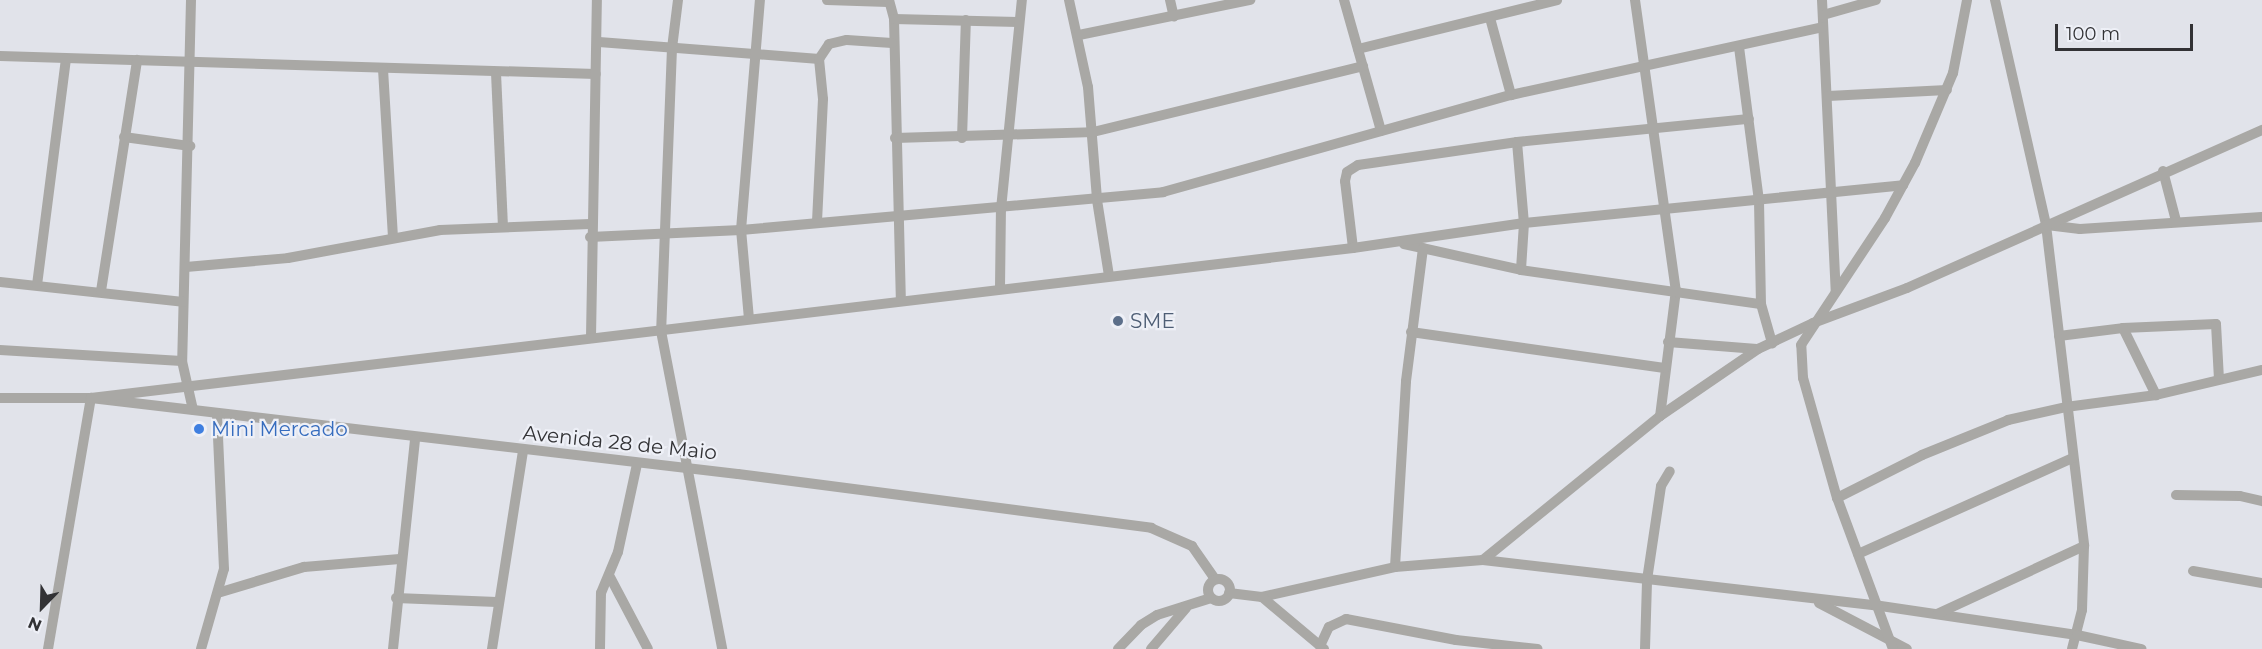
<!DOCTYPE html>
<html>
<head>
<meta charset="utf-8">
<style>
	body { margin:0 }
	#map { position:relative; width:2262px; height:649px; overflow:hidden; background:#e1e3ea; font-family:Montserrat,sans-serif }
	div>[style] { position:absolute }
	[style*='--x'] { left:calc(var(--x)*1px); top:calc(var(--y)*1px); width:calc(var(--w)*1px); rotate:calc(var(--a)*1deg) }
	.minor>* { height:10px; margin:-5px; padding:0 5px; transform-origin:5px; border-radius:5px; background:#a9a8a5 }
	.minor>.ring { margin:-5px; padding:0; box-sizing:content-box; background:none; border:10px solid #a9a8a5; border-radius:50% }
	.dots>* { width:16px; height:16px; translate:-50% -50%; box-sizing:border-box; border:3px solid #eef0f7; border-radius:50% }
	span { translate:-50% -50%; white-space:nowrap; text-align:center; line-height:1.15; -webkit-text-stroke:4.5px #eef0f7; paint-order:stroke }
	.service-label { font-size:20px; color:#4e5e75 }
	.left { translate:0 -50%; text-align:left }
	.shop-label { font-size:20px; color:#366cbe }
	.street-label { font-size:20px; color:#323235 }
	.north { position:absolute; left:12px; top:577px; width:60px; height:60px; -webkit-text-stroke:4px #eef0f7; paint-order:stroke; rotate:203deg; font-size:16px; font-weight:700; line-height:24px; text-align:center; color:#323235 }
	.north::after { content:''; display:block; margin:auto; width:21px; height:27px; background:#323235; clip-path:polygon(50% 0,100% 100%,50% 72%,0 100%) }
	.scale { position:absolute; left:2055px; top:24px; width:138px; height:27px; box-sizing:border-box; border:3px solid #323235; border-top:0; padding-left:8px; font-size:18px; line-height:21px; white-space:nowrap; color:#323235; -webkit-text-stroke:4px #eef0f7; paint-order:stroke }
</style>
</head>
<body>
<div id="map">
	<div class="minor">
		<div style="--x:191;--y:0;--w:361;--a:91.4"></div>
		<div style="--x:182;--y:361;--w:50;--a:77.3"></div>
		<div style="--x:678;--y:0;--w:48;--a:97.1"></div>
		<div style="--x:672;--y:48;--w:283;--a:92.2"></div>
		<div style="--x:661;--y:331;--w:324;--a:79.1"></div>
		<div style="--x:827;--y:0;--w:61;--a:1.9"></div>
		<div style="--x:889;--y:0;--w:20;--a:75"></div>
		<div style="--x:894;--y:19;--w:280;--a:88.6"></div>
		<div style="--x:1069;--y:0;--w:89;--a:77.7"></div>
		<div style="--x:1088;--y:87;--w:113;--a:85.4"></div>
		<div style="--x:1097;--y:200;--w:77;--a:81"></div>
		<div style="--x:1170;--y:0;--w:17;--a:77"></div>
		<div style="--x:1344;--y:0;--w:136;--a:74.2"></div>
		<div style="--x:1635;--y:0;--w:293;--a:82"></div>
		<div style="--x:1676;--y:290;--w:127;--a:97.2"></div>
		<div style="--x:1822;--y:0;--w:292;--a:87.3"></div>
		<div style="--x:1995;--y:0;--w:231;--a:77.2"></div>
		<div style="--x:2046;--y:225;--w:323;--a:83.2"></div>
		<div style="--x:2084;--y:546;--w:64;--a:91.8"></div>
		<div style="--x:2082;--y:610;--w:40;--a:104.4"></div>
		<div style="--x:1823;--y:15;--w:55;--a:-15.8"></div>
		<div style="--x:1490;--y:18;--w:80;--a:74.7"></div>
		<div style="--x:894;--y:19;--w:125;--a:1.4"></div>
		<div style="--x:1079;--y:35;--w:175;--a:-11.6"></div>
		<div style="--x:599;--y:42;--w:221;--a:4.4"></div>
		<div style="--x:819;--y:59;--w:40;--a:84.3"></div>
		<div style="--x:823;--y:99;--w:124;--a:92.8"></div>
		<div style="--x:1739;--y:47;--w:155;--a:82.6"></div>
		<div style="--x:1759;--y:201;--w:103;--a:88.9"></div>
		<div style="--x:1761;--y:304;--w:41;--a:74.2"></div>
		<div style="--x:1358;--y:49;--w:205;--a:-13.8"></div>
		<div style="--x:0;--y:56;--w:596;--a:1.73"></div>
		<div style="--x:819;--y:59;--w:18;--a:-56"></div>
		<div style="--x:829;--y:44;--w:18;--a:-13"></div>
		<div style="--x:847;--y:40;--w:45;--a:3.8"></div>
		<div style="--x:383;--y:69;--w:168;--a:86.6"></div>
		<div style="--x:496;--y:73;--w:153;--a:87.4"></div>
		<div style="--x:1828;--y:96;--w:119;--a:-2.9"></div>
		<div style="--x:124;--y:137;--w:67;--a:7.8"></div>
		<div style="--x:895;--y:138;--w:198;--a:-1.7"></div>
		<div style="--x:1093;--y:132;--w:278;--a:-13.7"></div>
		<div style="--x:962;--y:138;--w:118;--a:-88.1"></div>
		<div style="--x:1517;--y:142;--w:81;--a:85.1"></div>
		<div style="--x:1524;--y:223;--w:47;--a:93.7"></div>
		<div style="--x:2163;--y:171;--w:52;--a:75.4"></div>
		<div style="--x:2047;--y:225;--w:33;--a:7"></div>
		<div style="--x:2080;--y:229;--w:182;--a:-3.8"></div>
		<div style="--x:590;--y:237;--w:151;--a:-2.7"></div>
		<div style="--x:741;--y:230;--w:424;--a:-5.1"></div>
		<div style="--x:1163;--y:192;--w:361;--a:-15.6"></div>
		<div style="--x:1511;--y:95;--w:319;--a:-12.3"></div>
		<div style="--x:1404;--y:244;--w:120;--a:12.5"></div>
		<div style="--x:1521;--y:270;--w:242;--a:8.1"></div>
		<div style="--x:1353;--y:248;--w:67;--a:-96.8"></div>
		<div style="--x:1345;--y:181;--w:9;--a:-77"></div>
		<div style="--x:1347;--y:172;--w:13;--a:-32"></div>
		<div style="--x:1358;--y:165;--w:161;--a:-8.2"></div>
		<div style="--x:1517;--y:142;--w:233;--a:-5.7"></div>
		<div style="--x:186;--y:267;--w:102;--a:-5"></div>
		<div style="--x:288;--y:258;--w:155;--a:-10.4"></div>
		<div style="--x:440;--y:230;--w:150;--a:-2.3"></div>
		<div style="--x:0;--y:282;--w:184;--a:6.2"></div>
		<div style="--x:37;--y:285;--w:228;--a:-82.7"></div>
		<div style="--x:1000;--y:287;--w:78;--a:-89.3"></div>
		<div style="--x:1001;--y:209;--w:210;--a:-84.3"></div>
		<div style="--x:101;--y:291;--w:234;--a:-81.1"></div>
		<div style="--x:749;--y:319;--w:89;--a:-95.1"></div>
		<div style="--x:741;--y:230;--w:231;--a:-85.3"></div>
		<div style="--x:2123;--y:328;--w:93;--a:-2.5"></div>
		<div style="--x:2216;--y:324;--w:55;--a:86.9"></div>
		<div style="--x:1411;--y:332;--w:256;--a:8.1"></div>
		<div style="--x:2059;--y:336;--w:64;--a:-7.1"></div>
		<div style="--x:2123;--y:328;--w:75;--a:63.8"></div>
		<div style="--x:591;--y:337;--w:337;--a:-89"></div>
		<div style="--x:1668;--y:342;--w:89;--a:4.5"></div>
		<div style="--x:0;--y:350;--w:182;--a:3.5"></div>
		<div style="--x:0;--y:398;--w:91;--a:0"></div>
		<div style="--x:91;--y:398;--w:651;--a:6.7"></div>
		<div style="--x:738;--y:474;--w:417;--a:7.4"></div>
		<div style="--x:1151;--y:528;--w:45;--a:23.7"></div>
		<div style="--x:1192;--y:546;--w:40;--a:55.1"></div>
		<div style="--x:2176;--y:495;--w:64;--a:0.9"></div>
		<div style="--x:2240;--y:496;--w:23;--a:13"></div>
		<div style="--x:1837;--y:498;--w:95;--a:-26.8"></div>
		<div style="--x:1922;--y:455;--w:93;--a:-22.1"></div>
		<div style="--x:2008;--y:420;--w:59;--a:-12.6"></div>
		<div style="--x:2066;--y:407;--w:91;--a:-7.6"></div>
		<div style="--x:2156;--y:395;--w:109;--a:-13.3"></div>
		<div style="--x:1858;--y:554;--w:235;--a:-24.1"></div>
		<div style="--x:1483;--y:560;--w:228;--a:-39.1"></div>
		<div style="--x:1660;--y:416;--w:119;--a:-34.4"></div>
		<div style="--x:1758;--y:349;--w:61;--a:-25.3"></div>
		<div style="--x:1813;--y:323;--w:100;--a:-20.4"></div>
		<div style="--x:1907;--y:288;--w:389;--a:-24"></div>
		<div style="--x:1395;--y:567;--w:186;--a:-86.6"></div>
		<div style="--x:1406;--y:381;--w:134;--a:-82.7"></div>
		<div style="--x:2193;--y:571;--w:70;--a:9.9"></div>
		<div style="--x:610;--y:577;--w:81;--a:62.2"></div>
		<div class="ring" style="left:1208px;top:579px;width:12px;height:12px"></div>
		<div style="--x:221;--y:592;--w:87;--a:-16.8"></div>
		<div style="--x:304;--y:567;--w:96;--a:-4.8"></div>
		<div style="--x:1229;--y:593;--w:33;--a:7"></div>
		<div style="--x:1262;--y:597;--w:136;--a:-12.7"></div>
		<div style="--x:1395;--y:567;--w:88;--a:-4.5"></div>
		<div style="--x:1483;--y:560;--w:394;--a:6.6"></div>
		<div style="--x:1874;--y:605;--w:205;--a:8.4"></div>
		<div style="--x:2077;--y:635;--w:66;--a:12.3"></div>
		<div style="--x:1262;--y:597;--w:81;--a:40"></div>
		<div style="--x:396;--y:598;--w:101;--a:2.3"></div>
		<div style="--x:1819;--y:603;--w:99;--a:27.6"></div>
		<div style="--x:1937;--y:614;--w:162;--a:-24.8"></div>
		<div style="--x:1320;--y:646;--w:21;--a:-65"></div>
		<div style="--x:1329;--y:627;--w:19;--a:-25"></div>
		<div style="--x:1346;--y:619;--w:112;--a:10.8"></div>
		<div style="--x:1456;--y:640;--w:82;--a:6.3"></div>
		<div style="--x:48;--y:649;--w:255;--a:-80.3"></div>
		<div style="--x:91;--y:398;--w:1271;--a:-6.78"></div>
		<div style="--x:1353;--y:248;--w:173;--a:-8.3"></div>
		<div style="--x:1524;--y:223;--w:381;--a:-5.7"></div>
		<div style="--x:201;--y:649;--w:83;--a:-74"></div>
		<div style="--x:224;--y:569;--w:156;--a:-92.6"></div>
		<div style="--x:393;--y:649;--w:211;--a:-84"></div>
		<div style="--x:492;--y:649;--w:199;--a:-81.1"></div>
		<div style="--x:600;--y:649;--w:56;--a:-89"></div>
		<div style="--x:601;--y:593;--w:44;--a:-67.5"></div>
		<div style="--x:618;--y:552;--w:90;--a:-77.8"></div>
		<div style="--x:1118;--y:649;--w:33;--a:-46"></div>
		<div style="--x:1141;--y:625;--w:19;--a:-32"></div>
		<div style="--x:1157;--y:615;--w:57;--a:-17.5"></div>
		<div style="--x:1151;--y:649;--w:54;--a:-49.5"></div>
		<div style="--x:1645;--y:649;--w:69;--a:-88.3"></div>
		<div style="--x:1647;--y:580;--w:95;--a:-81.5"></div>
		<div style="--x:1661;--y:486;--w:17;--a:-59"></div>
		<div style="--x:1893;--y:649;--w:161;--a:-110.3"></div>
		<div style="--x:1837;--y:498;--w:125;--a:-105.8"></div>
		<div style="--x:1803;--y:378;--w:33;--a:-93"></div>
		<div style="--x:1801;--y:345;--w:152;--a:-56.5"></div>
		<div style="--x:1885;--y:218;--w:63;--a:-61.4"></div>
		<div style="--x:1915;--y:163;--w:98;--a:-67.1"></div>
		<div style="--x:1953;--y:73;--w:74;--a:-79.1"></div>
	</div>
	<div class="dots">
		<div style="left:1118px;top:321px;background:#5c6f8a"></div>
		<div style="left:199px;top:429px;background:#3f7fe0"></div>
	</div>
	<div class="service-label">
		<span class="left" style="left:1130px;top:321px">SME</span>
	</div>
	<div class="shop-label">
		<span class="left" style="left:211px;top:429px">Mini Mercado</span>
	</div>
	<div class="street-label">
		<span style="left:620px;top:443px;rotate:6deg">Avenida 28 de Maio</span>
	</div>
	<div class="north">N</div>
	<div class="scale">100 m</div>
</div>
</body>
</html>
